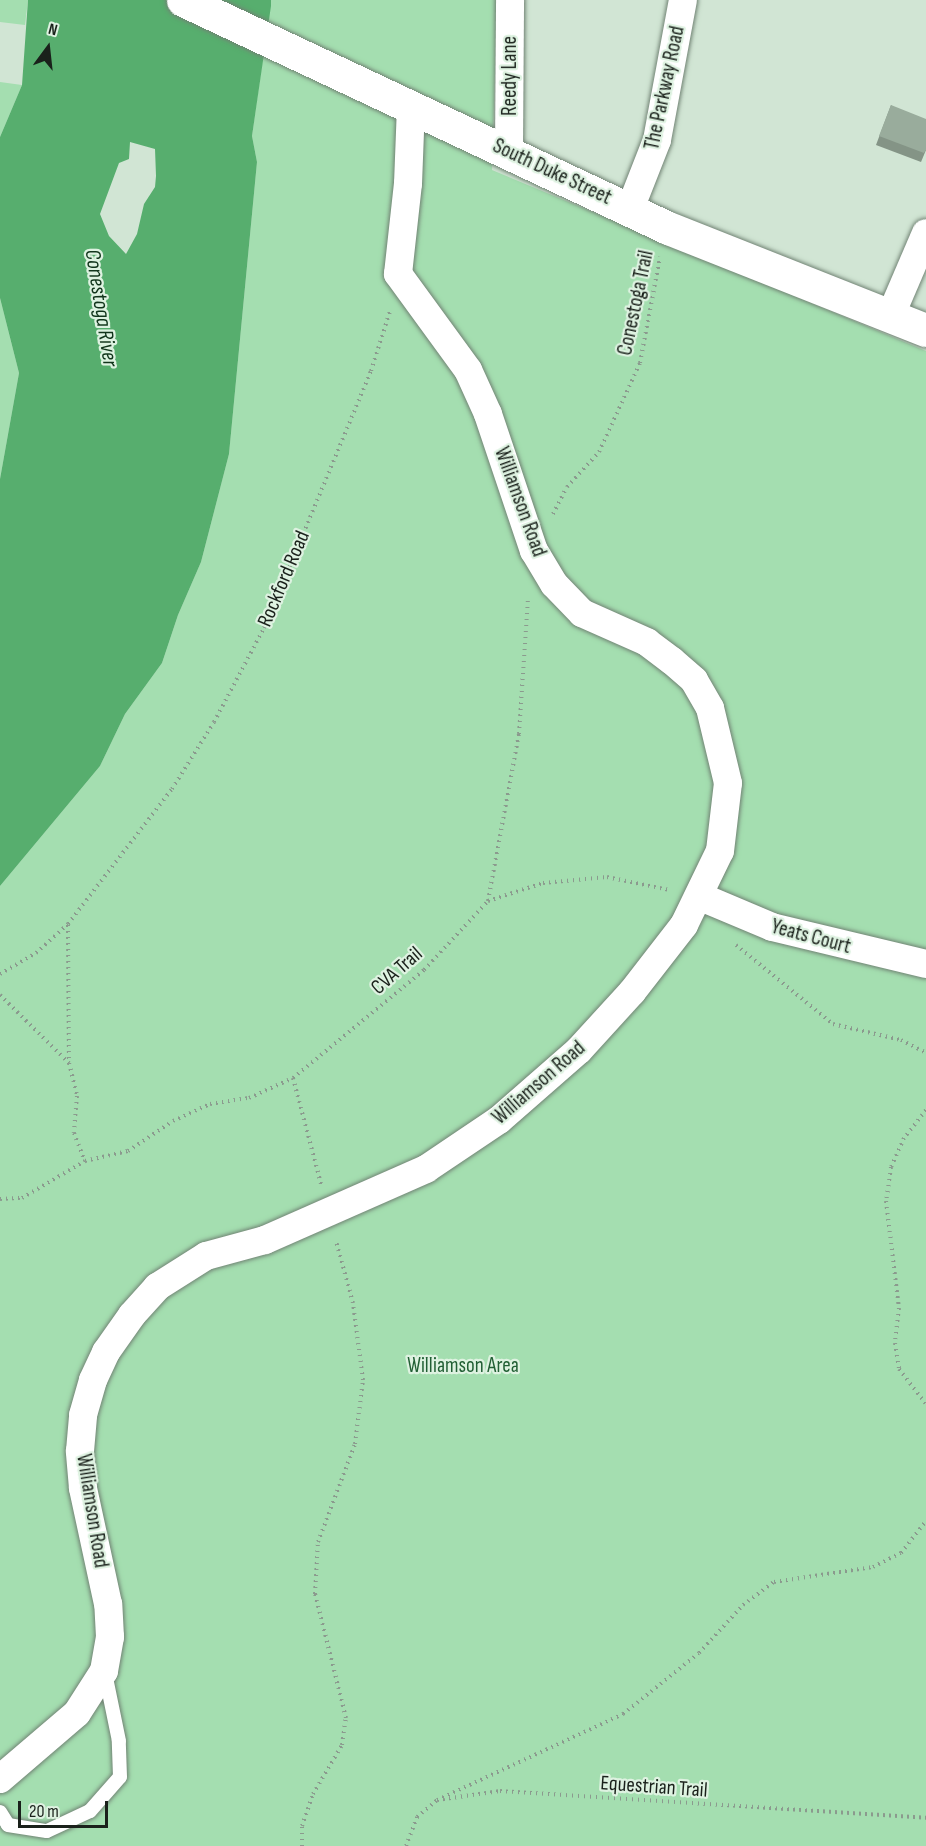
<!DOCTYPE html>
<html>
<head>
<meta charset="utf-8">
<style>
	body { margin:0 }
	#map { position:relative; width:926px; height:1846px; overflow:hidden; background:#d1e5d4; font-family:"Sofia Sans Condensed",sans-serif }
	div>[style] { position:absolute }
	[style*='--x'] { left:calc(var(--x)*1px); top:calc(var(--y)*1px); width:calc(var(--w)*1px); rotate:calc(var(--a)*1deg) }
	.green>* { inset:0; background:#a4deb0 }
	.water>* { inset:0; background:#57ae6e }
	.path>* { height:4px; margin-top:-2px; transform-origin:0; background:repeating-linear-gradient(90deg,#8b9a8e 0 1.5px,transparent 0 6px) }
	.roads { filter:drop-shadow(0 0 2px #718374) drop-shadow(0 0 2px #718374) }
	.lane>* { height:14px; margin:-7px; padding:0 7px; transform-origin:7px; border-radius:7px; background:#fff }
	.street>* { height:28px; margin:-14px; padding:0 14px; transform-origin:14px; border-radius:14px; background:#fff }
	.secondary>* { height:33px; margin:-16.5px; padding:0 16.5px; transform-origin:16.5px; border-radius:16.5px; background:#fff }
	.wall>* { inset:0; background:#849486 }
	.building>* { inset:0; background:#99ac9c }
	span { translate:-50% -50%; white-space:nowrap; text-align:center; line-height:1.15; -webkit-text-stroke:4.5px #def2e1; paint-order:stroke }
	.street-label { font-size:21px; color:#1a211b }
	.park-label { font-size:21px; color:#215f34 }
	.water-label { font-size:22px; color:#11351b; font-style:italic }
	.north { position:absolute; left:18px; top:18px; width:60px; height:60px; -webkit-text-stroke:4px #def2e1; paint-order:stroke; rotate:15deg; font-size:16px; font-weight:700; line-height:24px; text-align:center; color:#1a211b }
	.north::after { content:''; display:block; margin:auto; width:21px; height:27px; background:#1a211b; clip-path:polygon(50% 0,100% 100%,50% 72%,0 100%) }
	.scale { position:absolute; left:18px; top:1801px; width:90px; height:27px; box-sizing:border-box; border:3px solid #1a211b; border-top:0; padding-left:8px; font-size:18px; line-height:21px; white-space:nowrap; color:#1a211b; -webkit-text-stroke:4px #def2e1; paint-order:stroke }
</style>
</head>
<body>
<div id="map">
	<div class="green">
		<div style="clip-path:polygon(0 0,28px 0,25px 25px,0 22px)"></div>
		<div style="clip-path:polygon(271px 0,497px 0,492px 170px,926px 351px,926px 1846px,0 1846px,0 886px,100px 766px,125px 714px,162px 663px,178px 615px,201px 562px,229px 454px,257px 162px,252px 136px)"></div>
		<div style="clip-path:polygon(0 82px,22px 85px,0 137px)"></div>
		<div style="clip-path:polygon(0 298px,19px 373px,0 479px)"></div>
	</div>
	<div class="water">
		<div style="clip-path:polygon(evenodd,28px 0,271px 0,271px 6px,252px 136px,257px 162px,229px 454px,201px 562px,178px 615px,162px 663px,125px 714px,100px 766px,0 886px,0 479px,19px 373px,0 298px,0 137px,22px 85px,28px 0,130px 142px,155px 149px,156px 176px,155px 187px,144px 204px,137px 234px,126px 254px,109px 236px,100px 214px,119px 163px,129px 159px,130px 142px)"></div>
	</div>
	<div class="path">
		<div style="--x:553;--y:514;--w:30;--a:-63"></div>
		<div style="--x:567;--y:487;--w:47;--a:-47.6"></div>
		<div style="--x:599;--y:452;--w:98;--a:-65.3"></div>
		<div style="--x:640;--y:363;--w:108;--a:-79.3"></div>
		<div style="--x:488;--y:901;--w:58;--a:-18.1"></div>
		<div style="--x:543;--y:883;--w:64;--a:-5.4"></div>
		<div style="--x:607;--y:877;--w:63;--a:11.8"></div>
		<div style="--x:68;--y:925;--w:138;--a:89.6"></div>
		<div style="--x:69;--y:1063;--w:34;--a:76"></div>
		<div style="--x:77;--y:1096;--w:37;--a:95"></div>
		<div style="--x:74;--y:1133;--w:30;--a:69"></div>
		<div style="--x:736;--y:945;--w:125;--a:39.2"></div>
		<div style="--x:833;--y:1024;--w:70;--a:13.2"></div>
		<div style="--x:901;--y:1040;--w:28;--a:27"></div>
		<div style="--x:0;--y:974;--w:42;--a:-30.3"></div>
		<div style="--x:36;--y:953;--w:43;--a:-42.2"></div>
		<div style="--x:68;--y:924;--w:170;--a:-52.4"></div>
		<div style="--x:172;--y:789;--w:79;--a:-57.9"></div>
		<div style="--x:214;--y:722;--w:106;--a:-62"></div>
		<div style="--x:264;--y:628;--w:278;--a:-67.4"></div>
		<div style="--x:371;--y:371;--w:63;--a:-72.4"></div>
		<div style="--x:0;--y:995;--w:97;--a:44.6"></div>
		<div style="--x:293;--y:1078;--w:110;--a:75.2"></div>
		<div style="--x:926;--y:1110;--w:36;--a:128"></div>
		<div style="--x:904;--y:1138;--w:32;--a:114"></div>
		<div style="--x:891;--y:1167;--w:34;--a:98"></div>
		<div style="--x:886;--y:1201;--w:108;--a:83.1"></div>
		<div style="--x:899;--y:1308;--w:35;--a:97"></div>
		<div style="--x:895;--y:1343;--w:26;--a:81"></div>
		<div style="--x:899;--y:1369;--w:44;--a:52.4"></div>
		<div style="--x:0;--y:1199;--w:22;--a:-3"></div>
		<div style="--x:22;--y:1198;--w:73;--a:-30.4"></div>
		<div style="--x:85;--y:1161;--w:44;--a:-13.1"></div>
		<div style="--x:128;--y:1151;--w:54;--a:-33.7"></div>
		<div style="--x:173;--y:1121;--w:41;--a:-24.7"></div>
		<div style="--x:210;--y:1104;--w:39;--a:-9"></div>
		<div style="--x:249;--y:1098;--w:48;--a:-24.4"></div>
		<div style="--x:293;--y:1078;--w:170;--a:-39.5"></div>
		<div style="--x:424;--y:970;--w:94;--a:-47.2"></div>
		<div style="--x:488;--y:901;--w:170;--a:-79.5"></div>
		<div style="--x:519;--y:734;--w:137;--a:-86.2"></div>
		<div style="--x:437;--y:1800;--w:205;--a:-24.8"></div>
		<div style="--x:623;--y:1714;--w:97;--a:-38.8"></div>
		<div style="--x:699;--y:1653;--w:65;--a:-47.5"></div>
		<div style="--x:743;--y:1605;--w:39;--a:-37"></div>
		<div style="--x:774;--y:1582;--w:100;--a:-8.6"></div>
		<div style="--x:873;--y:1567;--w:31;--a:-27"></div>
		<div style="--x:901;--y:1553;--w:41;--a:-52"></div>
		<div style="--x:302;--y:1846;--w:20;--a:-90"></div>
		<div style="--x:302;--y:1826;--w:34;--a:-71"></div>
		<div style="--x:313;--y:1794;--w:57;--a:-59.4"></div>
		<div style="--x:342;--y:1745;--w:27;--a:-82"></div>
		<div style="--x:346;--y:1718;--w:128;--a:-104"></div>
		<div style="--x:315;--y:1594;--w:52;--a:-86.7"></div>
		<div style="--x:318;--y:1542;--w:105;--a:-69.3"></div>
		<div style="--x:355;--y:1444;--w:64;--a:-82.9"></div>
		<div style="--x:363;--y:1380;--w:78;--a:-97.4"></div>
		<div style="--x:353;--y:1303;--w:64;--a:-105.3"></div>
		<div style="--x:406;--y:1846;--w:31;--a:-69"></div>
		<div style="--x:417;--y:1817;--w:26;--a:-40"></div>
		<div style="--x:437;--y:1800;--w:64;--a:-8.1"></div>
		<div style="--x:500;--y:1791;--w:427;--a:3.6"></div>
	</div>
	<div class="roads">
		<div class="lane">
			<div style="--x:0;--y:1812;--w:15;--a:58"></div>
			<div style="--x:8;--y:1825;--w:39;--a:9"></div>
			<div style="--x:47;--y:1831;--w:47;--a:-24.9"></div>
			<div style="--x:90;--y:1811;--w:45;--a:-48.6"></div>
			<div style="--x:120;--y:1777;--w:36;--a:-92"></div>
			<div style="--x:119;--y:1741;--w:69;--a:-101.6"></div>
		</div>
		<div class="street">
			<div style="--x:509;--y:151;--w:151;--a:-89.6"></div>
			<div style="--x:630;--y:209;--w:74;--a:-68.6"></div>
			<div style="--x:657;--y:140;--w:142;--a:-79.5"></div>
			<div style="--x:890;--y:317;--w:91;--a:-66.8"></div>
			<div style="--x:701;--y:897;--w:77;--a:22.9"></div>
			<div style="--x:772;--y:927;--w:158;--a:13.5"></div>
			<div style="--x:0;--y:1779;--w:101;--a:-40.6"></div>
			<div style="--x:77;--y:1713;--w:50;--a:-57.3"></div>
			<div style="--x:104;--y:1671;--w:35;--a:-80"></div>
			<div style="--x:110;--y:1637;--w:33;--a:-93"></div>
			<div style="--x:108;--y:1604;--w:119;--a:-102.2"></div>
			<div style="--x:83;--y:1488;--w:37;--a:-95"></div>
			<div style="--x:80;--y:1451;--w:36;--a:-85"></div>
			<div style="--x:83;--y:1415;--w:36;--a:-74"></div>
			<div style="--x:93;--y:1380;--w:31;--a:-65"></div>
			<div style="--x:106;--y:1352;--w:45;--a:-54.9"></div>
			<div style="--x:132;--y:1315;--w:38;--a:-48"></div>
			<div style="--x:157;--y:1287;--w:58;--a:-32.3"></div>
			<div style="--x:206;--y:1256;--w:61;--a:-15.2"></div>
			<div style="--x:265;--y:1240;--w:176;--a:-23.8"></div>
			<div style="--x:426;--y:1169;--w:88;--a:-33.9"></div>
			<div style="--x:499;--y:1120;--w:106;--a:-41.2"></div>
			<div style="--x:579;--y:1050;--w:79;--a:-47.6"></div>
			<div style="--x:632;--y:992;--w:85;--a:-52.2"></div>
			<div style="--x:684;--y:925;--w:82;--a:-64.1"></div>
			<div style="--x:720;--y:851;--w:68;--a:-83.3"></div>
			<div style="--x:728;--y:783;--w:77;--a:-103.5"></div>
			<div style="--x:710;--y:708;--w:32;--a:-120"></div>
			<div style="--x:694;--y:680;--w:29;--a:-139"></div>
			<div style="--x:672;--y:661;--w:31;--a:-143"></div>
			<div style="--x:647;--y:642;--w:71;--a:-156"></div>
			<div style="--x:582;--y:613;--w:40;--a:-134"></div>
			<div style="--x:554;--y:584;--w:39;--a:-121"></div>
			<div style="--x:534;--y:551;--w:145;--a:-108.6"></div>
			<div style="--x:488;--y:414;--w:48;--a:-114.4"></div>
			<div style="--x:468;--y:370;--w:119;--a:-126.1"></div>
			<div style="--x:398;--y:274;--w:91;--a:-83.7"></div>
			<div style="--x:408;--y:184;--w:78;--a:-87.8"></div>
		</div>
		<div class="secondary">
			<div style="--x:183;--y:0;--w:536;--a:25.18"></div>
			<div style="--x:668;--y:228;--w:277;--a:21.6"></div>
		</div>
	</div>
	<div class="wall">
		<div style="clip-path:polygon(891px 105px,926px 150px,921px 162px,876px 145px)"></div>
	</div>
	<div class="building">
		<div style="clip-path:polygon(891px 105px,926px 119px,926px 149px,924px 153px,879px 136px)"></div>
	</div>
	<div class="street-label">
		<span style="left:510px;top:76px;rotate:-90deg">Reedy Lane</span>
		<span style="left:665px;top:88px;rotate:-78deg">The Parkway Road</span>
		<span style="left:552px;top:172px;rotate:25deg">South Duke Street</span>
		<span style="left:636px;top:303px;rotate:-78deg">Conestoga Trail</span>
		<span style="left:520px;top:502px;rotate:70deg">Williamson Road</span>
		<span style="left:284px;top:579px;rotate:-67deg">Rockford Road</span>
		<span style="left:811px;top:937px;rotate:15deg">Yeats Court</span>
		<span style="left:397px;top:971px;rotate:-41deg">CVA Trail</span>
		<span style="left:539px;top:1083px;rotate:-41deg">Williamson Road</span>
		<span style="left:92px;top:1511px;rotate:81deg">Williamson Road</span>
		<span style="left:654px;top:1787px;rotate:4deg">Equestrian Trail</span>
	</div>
	<div class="park-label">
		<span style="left:463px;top:1366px">Williamson Area</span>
	</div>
	<div class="water-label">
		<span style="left:101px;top:308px;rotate:81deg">Conestoga River</span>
	</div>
	<div class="north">N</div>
	<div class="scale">20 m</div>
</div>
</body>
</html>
